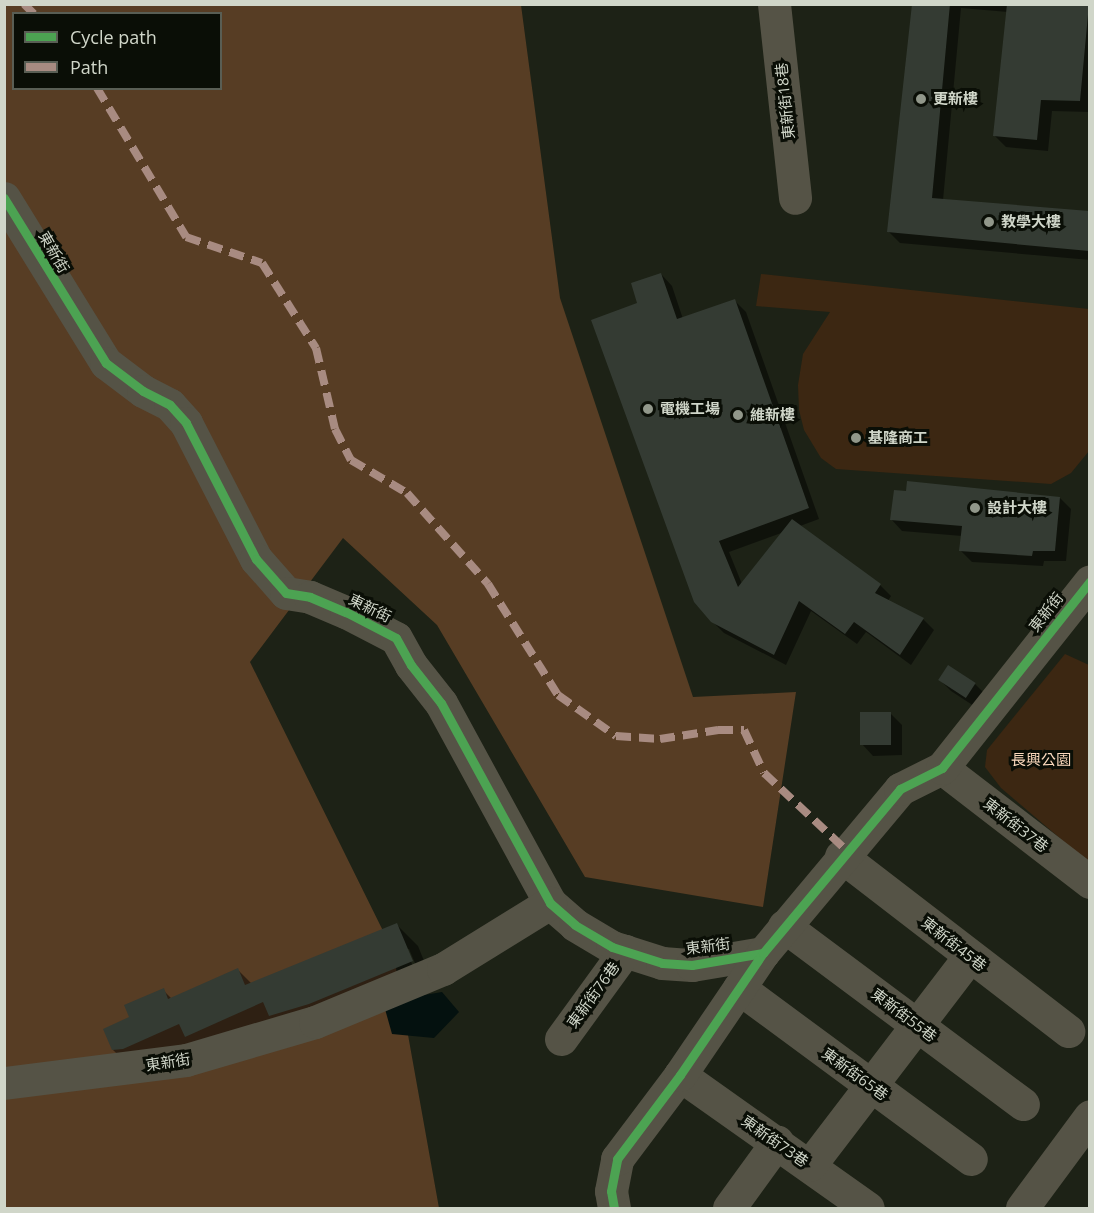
<!DOCTYPE html>
<html>
<head>
<meta charset="utf-8">
<style>
	body { margin:0 }
	#map { position:relative; width:1094px; height:1213px; overflow:hidden; background:#1d2216; font-family:"Open Sans","Noto Sans TC",sans-serif }
	div>[style] { position:absolute }
	[style*='--x'] { left:calc(var(--x)*1px); top:calc(var(--y)*1px); width:calc(var(--w)*1px); rotate:calc(var(--a)*1deg) }
	.green>* { inset:0; background:#3c2712 }
	.forest>* { inset:0; background:#573d24 }
	.water>* { inset:0; background:#04110f }
	.shadow>* { inset:0; background:#0007 }
	.building>* { inset:0; background:#343b33; transform-origin:0 0 }
	.minor>* { height:33px; margin:-16.5px; padding:0 16.5px; transform-origin:16.5px; border-radius:16.5px; background:#555346 }
	.quiet>* { height:8px; margin-top:-4px; transform-origin:0; background:repeating-linear-gradient(90deg,#a88b81 0 15px,transparent 0 23px) }
	.cycleway>* { height:9px; margin:-4.5px; padding:0 4.5px; transform-origin:4.5px; border-radius:4.5px; background:#4ca352 }
	.dots>* { width:16px; height:16px; translate:-50% -50%; box-sizing:border-box; border:3px solid #0a0e06; border-radius:50% }
	span { translate:-50% -50%; white-space:nowrap; text-align:center; line-height:1.15; -webkit-text-stroke:6px #0a0e06; paint-order:stroke }
	.poi-label { font-size:15px; color:#d0d6c9; font-weight:700 }
	.left { translate:0 -50%; text-align:left }
	.street-label { font-size:15px; color:#d0d6c9 }
	.park-label { font-size:15px; color:#fbd9bd }
	.frame { position:absolute; inset:0; border:6px solid #d0d6c9; pointer-events:none }
	.legend { position:absolute; left:12px; top:12px; width:210px; height:78px; box-sizing:border-box; background:#0a0e06; border:2px solid #595e54; margin:0; padding:8px 10px; list-style:none; font-size:18px; color:#d0d6c9 }
	.legend li { display:flex; align-items:center; gap:12px; height:30px }
	.legend b { width:30px; border:2px solid #595e54 }
</style>
</head>
<body>
<div id="map">
	<div class="green">
		<div style="clip-path:polygon(761px 274px,1089px 309px,1089px 451px,1071px 473px,1051px 484px,836px 469px,821px 458px,804px 430px,799px 410px,798px 385px,803px 354px,830px 312px,756px 306px)"></div>
		<div style="clip-path:polygon(1065px 654px,1089px 665px,1089px 863px,1001px 788px,985px 767px,987px 750px)"></div>
	</div>
	<div class="forest">
		<div style="clip-path:polygon(evenodd,5px 5px,521px 5px,560px 298px,693px 697px,796px 692px,763px 907px,585px 877px,437px 625px,343px 538px,250px 662px,393px 951px,439px 1208px,5px 1208px,5px 5px,14px 14px,220px 14px,220px 88px,14px 88px,14px 14px)"></div>
	</div>
	<div class="water">
		<div style="clip-path:polygon(442px 992px,459px 1012px,434px 1038px,392px 1034px,383px 1002px)"></div>
	</div>
	<div class="shadow">
		<div style="clip-path:polygon(914px 4px,1090px 4px,1090px 112px,1052px 111px,1048px 151px,1006px 147px,994px 135px,1008px 12px,961px 8px,943px 200px,1090px 213px,1090px 260px,900px 243px,889px 232px)"></div>
		<div style="clip-path:polygon(evenodd,661px 274px,672px 286px,683px 319px,734px 300px,746px 312px,819px 519px,800px 526px,880px 585px,891px 596px,888px 601px,923px 619px,934px 630px,911px 665px,866px 632px,857px 644px,811px 611px,786px 665px,724px 633px,712px 621px,639px 304px,661px 274px,784px 532px,742px 584px,729px 552px,784px 532px)"></div>
		<div style="clip-path:polygon(1060px 498px,1071px 509px,1066px 561px,1044px 561px,1043px 566px,972px 562px,961px 551px,962px 536px,902px 531px,891px 519px)"></div>
		<div style="clip-path:polygon(949px 667px,975px 684px,986px 695px,977px 708px,951px 691px,940px 680px)"></div>
		<div style="clip-path:polygon(891px 714px,902px 725px,902px 755px,873px 756px,862px 744px)"></div>
		<div style="clip-path:polygon(evenodd,397px 925px,418px 946px,433px 983px,135px 1071px,113px 1050px,131px 1018px,163px 990px,172px 999px,238px 970px,252px 984px,397px 925px,406px 949px,409px 949px,417px 968px,414px 969px,406px 949px)"></div>
	</div>
	<div class="building">
		<div style="clip-path:polygon(912px 4px,950px 4px,932px 198px,1089px 211px,1089px 251px,887px 232px)"></div>
		<div style="clip-path:polygon(1007px 4px,1089px 4px,1080px 101px,1041px 100px,1037px 140px,993px 136px)"></div>
		<div style="clip-path:polygon(661px 273px,677px 319px,735px 299px,809px 508px,719px 541px,738px 587px,792px 519px,881px 584px,875px 593px,924px 618px,900px 655px,854px 622px,845px 634px,799px 601px,774px 655px,711px 622px,694px 602px,591px 320px,637px 303px,631px 283px)"></div>
		<div style="clip-path:polygon(907px 481px,1060px 497px,1055px 551px,1033px 551px,1032px 556px,959px 551px,962px 526px,890px 520px,894px 490px,906px 491px)"></div>
		<div style="left:948px;top:665px;width:33px;height:18px;rotate:33deg"></div>
		<div style="left:891px;top:712px;width:33px;height:31px;rotate:90deg"></div>
		<div style="clip-path:polygon(397px 923px,413px 961px,309px 1004px,269px 1016px,263px 1002px,185px 1037px,179px 1024px,123px 1049px,112px 1050px,103px 1029px,129px 1017px,124px 1005px,164px 988px,168px 999px,238px 968px,245px 985px)"></div>
	</div>
	<div class="minor">
		<div style="--x:774;--y:4;--w:195;--a:83.8"></div>
		<div style="--x:4;--y:198;--w:194;--a:58.3"></div>
		<div style="--x:106;--y:363;--w:46;--a:37.1"></div>
		<div style="--x:143;--y:391;--w:30;--a:27"></div>
		<div style="--x:170;--y:405;--w:24;--a:48"></div>
		<div style="--x:186;--y:423;--w:153;--a:62.8"></div>
		<div style="--x:256;--y:559;--w:45;--a:48.6"></div>
		<div style="--x:286;--y:593;--w:24;--a:9"></div>
		<div style="--x:310;--y:597;--w:39;--a:23"></div>
		<div style="--x:346;--y:612;--w:56;--a:27.5"></div>
		<div style="--x:396;--y:638;--w:31;--a:61"></div>
		<div style="--x:411;--y:665;--w:48;--a:51.7"></div>
		<div style="--x:441;--y:703;--w:228;--a:61.4"></div>
		<div style="--x:550;--y:903;--w:33;--a:41"></div>
		<div style="--x:575;--y:925;--w:43;--a:30.7"></div>
		<div style="--x:612;--y:947;--w:52;--a:17.7"></div>
		<div style="--x:662;--y:963;--w:30;--a:4"></div>
		<div style="--x:692;--y:965;--w:72;--a:-9.6"></div>
		<div style="--x:942;--y:768;--w:187;--a:37.6"></div>
		<div style="--x:841;--y:856;--w:287;--a:37.6"></div>
		<div style="--x:784;--y:926;--w:298;--a:36.7"></div>
		<div style="--x:739;--y:988;--w:288;--a:36.4"></div>
		<div style="--x:561;--y:1039;--w:109;--a:-54"></div>
		<div style="--x:680;--y:1075;--w:230;--a:35.3"></div>
		<div style="--x:4;--y:1083;--w:183;--a:-7.2"></div>
		<div style="--x:186;--y:1060;--w:134;--a:-16.4"></div>
		<div style="--x:315;--y:1022;--w:139;--a:-22.5"></div>
		<div style="--x:443;--y:969;--w:126;--a:-31.7"></div>
		<div style="--x:810;--y:1165;--w:263;--a:-52.6"></div>
		<div style="--x:614;--y:1208;--w:17;--a:-100"></div>
		<div style="--x:611;--y:1191;--w:33;--a:-79"></div>
		<div style="--x:617;--y:1159;--w:105;--a:-53.1"></div>
		<div style="--x:680;--y:1075;--w:148;--a:-55.8"></div>
		<div style="--x:763;--y:953;--w:214;--a:-50.1"></div>
		<div style="--x:900;--y:789;--w:47;--a:-26.6"></div>
		<div style="--x:942;--y:768;--w:238;--a:-51.6"></div>
		<div style="--x:729;--y:1208;--w:82;--a:-54"></div>
		<div style="--x:1022;--y:1208;--w:114;--a:-53.5"></div>
	</div>
	<div class="quiet">
		<div style="--x:24;--y:4;--w:14;--a:45"></div>
		<div style="--x:97;--y:88;--w:174;--a:59.1"></div>
		<div style="--x:186;--y:237;--w:80;--a:18.9"></div>
		<div style="--x:262;--y:263;--w:101;--a:57.6"></div>
		<div style="--x:316;--y:348;--w:83;--a:76.8"></div>
		<div style="--x:335;--y:429;--w:35;--a:63"></div>
		<div style="--x:351;--y:460;--w:65;--a:30.5"></div>
		<div style="--x:407;--y:493;--w:122;--a:48.3"></div>
		<div style="--x:488;--y:584;--w:131;--a:57.8"></div>
		<div style="--x:558;--y:695;--w:71;--a:35.3"></div>
		<div style="--x:616;--y:736;--w:44;--a:3.9"></div>
		<div style="--x:660;--y:739;--w:59;--a:-8.8"></div>
		<div style="--x:718;--y:730;--w:26;--a:0"></div>
		<div style="--x:744;--y:730;--w:47;--a:65.1"></div>
		<div style="--x:764;--y:773;--w:112;--a:43.2"></div>
	</div>
	<div class="cycleway">
		<div style="--x:4;--y:198;--w:194;--a:58.3"></div>
		<div style="--x:106;--y:363;--w:46;--a:37.1"></div>
		<div style="--x:143;--y:391;--w:30;--a:27"></div>
		<div style="--x:170;--y:405;--w:24;--a:48"></div>
		<div style="--x:186;--y:423;--w:153;--a:62.8"></div>
		<div style="--x:256;--y:559;--w:45;--a:48.6"></div>
		<div style="--x:286;--y:593;--w:24;--a:9"></div>
		<div style="--x:310;--y:597;--w:39;--a:23"></div>
		<div style="--x:346;--y:612;--w:56;--a:27.5"></div>
		<div style="--x:396;--y:638;--w:31;--a:61"></div>
		<div style="--x:411;--y:665;--w:48;--a:51.7"></div>
		<div style="--x:441;--y:703;--w:228;--a:61.4"></div>
		<div style="--x:550;--y:903;--w:33;--a:41"></div>
		<div style="--x:575;--y:925;--w:43;--a:30.7"></div>
		<div style="--x:612;--y:947;--w:52;--a:17.7"></div>
		<div style="--x:662;--y:963;--w:30;--a:4"></div>
		<div style="--x:692;--y:965;--w:72;--a:-9.6"></div>
		<div style="--x:614;--y:1208;--w:17;--a:-100"></div>
		<div style="--x:611;--y:1191;--w:33;--a:-79"></div>
		<div style="--x:617;--y:1159;--w:105;--a:-53.1"></div>
		<div style="--x:680;--y:1075;--w:148;--a:-55.8"></div>
		<div style="--x:763;--y:953;--w:214;--a:-50.1"></div>
		<div style="--x:900;--y:789;--w:47;--a:-26.6"></div>
		<div style="--x:942;--y:768;--w:238;--a:-51.6"></div>
	</div>
	<div class="dots">
		<div style="left:921px;top:99px;background:#91978a"></div>
		<div style="left:989px;top:222px;background:#91978a"></div>
		<div style="left:648px;top:409px;background:#91978a"></div>
		<div style="left:738px;top:415px;background:#91978a"></div>
		<div style="left:856px;top:438px;background:#91978a"></div>
		<div style="left:975px;top:508px;background:#91978a"></div>
	</div>
	<div class="poi-label">
		<span class="left" style="left:933px;top:99px">更新樓</span>
		<span class="left" style="left:1001px;top:222px">教學大樓</span>
		<span class="left" style="left:660px;top:409px">電機工場</span>
		<span class="left" style="left:750px;top:415px">維新樓</span>
		<span class="left" style="left:868px;top:438px">基隆商工</span>
		<span class="left" style="left:987px;top:508px">設計大樓</span>
	</div>
	<div class="street-label">
		<span style="left:785px;top:101px;rotate:-96deg">東新街18巷</span>
		<span style="left:54px;top:252px;rotate:60deg">東新街</span>
		<span style="left:370px;top:608px;rotate:26deg">東新街</span>
		<span style="left:1046px;top:612px;rotate:-52deg">東新街</span>
		<span style="left:1016px;top:825px;rotate:38deg">東新街37巷</span>
		<span style="left:954px;top:944px;rotate:38deg">東新街45巷</span>
		<span style="left:708px;top:946px;rotate:-7deg">東新街</span>
		<span style="left:593px;top:995px;rotate:-54deg">東新街76巷</span>
		<span style="left:904px;top:1015px;rotate:37deg">東新街55巷</span>
		<span style="left:168px;top:1062px;rotate:-9deg">東新街</span>
		<span style="left:855px;top:1074px;rotate:36deg">東新街65巷</span>
		<span style="left:775px;top:1141px;rotate:35deg">東新街73巷</span>
	</div>
	<div class="park-label">
		<span style="left:1041px;top:760px">長興公園</span>
	</div>
	<div class="frame"></div>
	<ul class="legend">
	<li><b style="height:8px;background:#4ca352"></b>Cycle path</li>
	<li><b style="height:8px;background:#a88b81"></b>Path</li>
	</ul>
</div>
</body>
</html>
